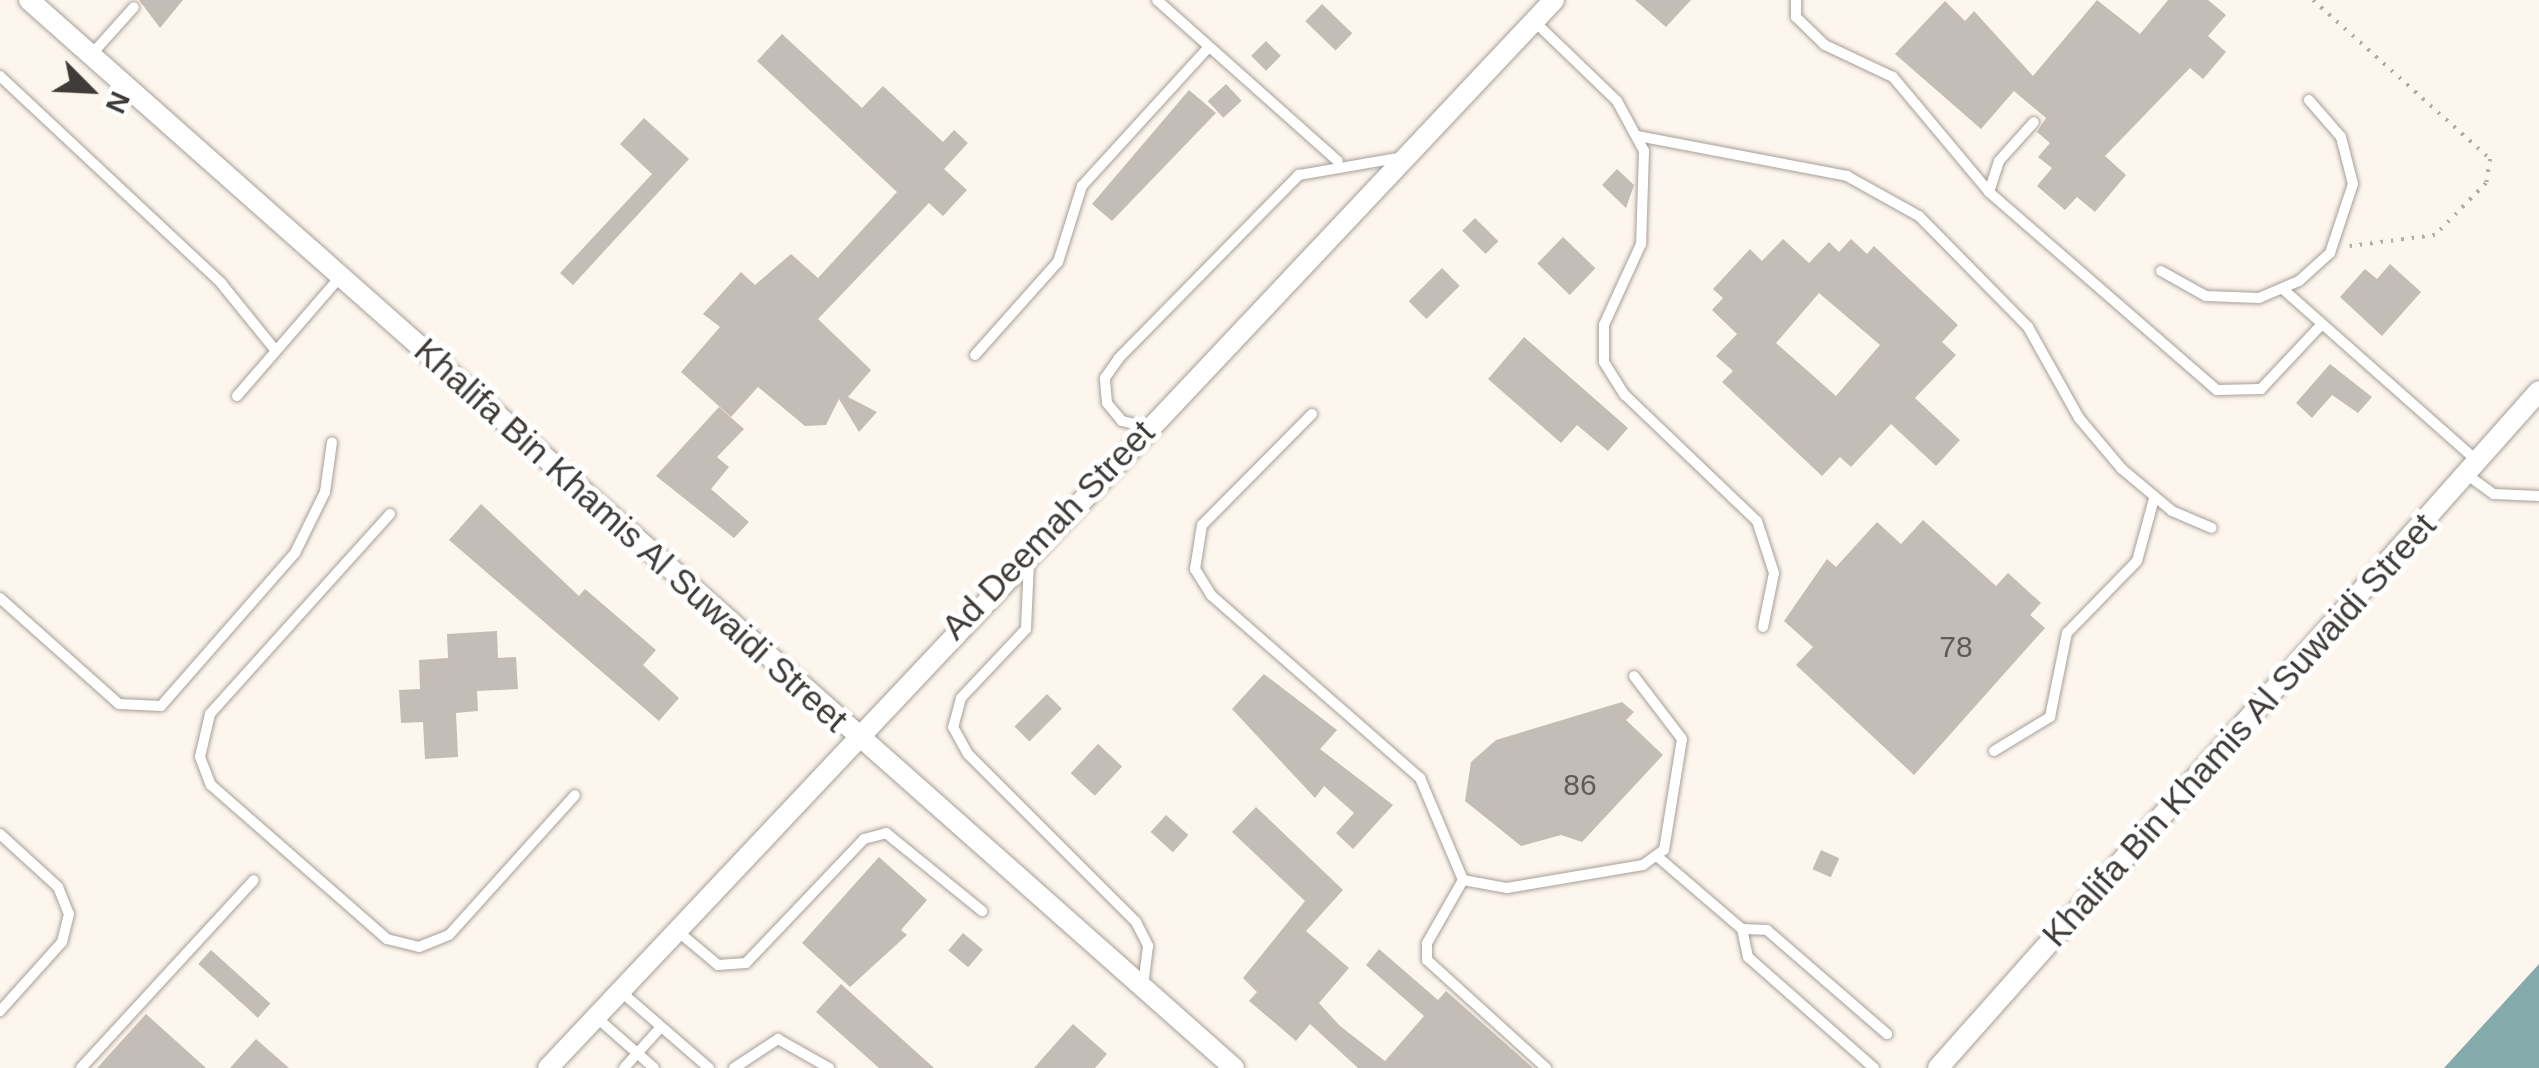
<!DOCTYPE html>
<html>
<head>
<meta charset="utf-8">
<style>
	body { margin:0 }
	#map { position:relative; width:2539px; height:1068px; overflow:hidden; background:#fdf6ee; font-family:Arial,sans-serif }
	div>[style] { position:absolute }
	[style*='--x'] { left:calc(var(--x)*1px); top:calc(var(--y)*1px); width:calc(var(--w)*1px); rotate:calc(var(--a)*1deg) }
	.water>* { inset:0; background:#85aaab }
	.building>* { inset:0; background:#c4bcb6; transform-origin:0 0 }
	.path>* { height:4px; margin-top:-2px; transform-origin:0; background:repeating-linear-gradient(90deg,#b1aca6 0 2.5px,transparent 0 10.5px) }
	.roads { filter:drop-shadow(0 0 2px #a69f98) drop-shadow(0 0 2px #a69f98) }
	.service>* { height:10px; margin:-5px; padding:0 5px; transform-origin:5px; border-radius:5px; background:#fff }
	.minor>* { height:20px; margin:-10px; padding:0 10px; transform-origin:10px; border-radius:10px; background:#fff }
	span { translate:-50% -50%; white-space:nowrap; text-align:center; line-height:1.15; -webkit-text-stroke:10px #fff; paint-order:stroke }
	.number-label { font-size:30px; color:#605b58 }
	.number-label span { -webkit-text-stroke-width:0 }
	.street-label { font-size:35px; color:#3e3b38 }
	.north { position:absolute; left:40px; top:40px; width:100px; height:100px; -webkit-text-stroke:8px #fff; paint-order:stroke; rotate:114deg; font-size:28px; font-weight:700; line-height:40px; text-align:center; color:#3e3b38 }
	.north::after { content:''; display:block; margin:auto; width:35px; height:45px; background:#3e3b38; clip-path:polygon(50% 0,100% 100%,50% 72%,0 100%) }
</style>
</head>
<body>
<div id="map">
	<div class="water">
		<div style="clip-path:polygon(2539px 964px,2539px 1068px,2444px 1068px)"></div>
	</div>
	<div class="building">
		<div style="clip-path:polygon(139px 0,183px 0,160px 28px)"></div>
		<div style="clip-path:polygon(1635px 0,1691px 0,1666px 27px)"></div>
		<div style="clip-path:polygon(2097px 0,2140px 34px,2168px 0,2208px 0,2226px 15px,2208px 36px,2226px 52px,2203px 79px,2190px 68px,2105px 156px,2126px 175px,2095px 212px,2077px 197px,2065px 210px,2037px 186px,2052px 168px,2038px 157px,2050px 143px,2037px 132px,2046px 118px,2014px 91px,1981px 129px,1895px 54px,1945px 1px,1965px 21px,1974px 11px,2033px 76px)"></div>
		<div style="left:1322px;top:4px;width:42px;height:24px;rotate:44deg"></div>
		<div style="clip-path:polygon(782px 34px,862px 108px,883px 86px,943px 142px,954px 130px,968px 143px,944px 169px,967px 190px,943px 216px,929px 203px,818px 319px,871px 370px,848px 397px,877px 412px,859px 432px,839px 399px,826px 425px,805px 426px,758px 387px,731px 417px,681px 372px,720px 327px,703px 314px,741px 272px,755px 285px,791px 254px,818px 278px,897px 192px,757px 61px)"></div>
		<div style="left:1266px;top:41px;width:21px;height:21px;rotate:45deg"></div>
		<div style="left:1226px;top:84px;width:23px;height:25px;rotate:47deg"></div>
		<div style="clip-path:polygon(1189px 90px,1216px 113px,1112px 221px,1092px 204px)"></div>
		<div style="clip-path:polygon(644px 118px,689px 159px,573px 285px,560px 273px,652px 174px,620px 144px)"></div>
		<div style="clip-path:polygon(1617px 169px,1634px 185px,1626px 208px,1602px 185px)"></div>
		<div style="left:1475px;top:218px;width:33px;height:18px;rotate:45deg"></div>
		<div style="left:1563px;top:237px;width:45px;height:37px;rotate:44deg"></div>
		<div style="clip-path:polygon(evenodd,1783px 239px,1809px 263px,1829px 242px,1839px 252px,1851px 239px,1867px 254px,1874px 246px,1958px 325px,1942px 342px,1956px 355px,1915px 398px,1960px 440px,1936px 466px,1891px 424px,1851px 467px,1840px 457px,1822px 476px,1722px 382px,1733px 371px,1716px 356px,1737px 334px,1712px 310px,1723px 298px,1713px 289px,1750px 249px,1762px 261px,1783px 239px,1819px 293px,1880px 345px,1836px 396px,1776px 343px,1819px 293px)"></div>
		<div style="clip-path:polygon(2390px 264px,2421px 292px,2382px 336px,2340px 297px,2365px 269px,2377px 279px)"></div>
		<div style="left:1442px;top:268px;width:25px;height:47px;rotate:45deg"></div>
		<div style="clip-path:polygon(1524px 337px,1628px 428px,1608px 451px,1577px 425px,1561px 443px,1488px 379px)"></div>
		<div style="clip-path:polygon(2330px 364px,2372px 397px,2358px 413px,2332px 395px,2312px 418px,2296px 403px)"></div>
		<div style="clip-path:polygon(719px 407px,744px 429px,717px 457px,729px 467px,711px 489px,749px 522px,734px 538px,656px 476px)"></div>
		<div style="clip-path:polygon(481px 504px,579px 596px,585px 589px,656px 650px,643px 665px,679px 698px,659px 721px,449px 540px)"></div>
		<div style="clip-path:polygon(1923px 520px,1996px 586px,2008px 573px,2041px 603px,2030px 615px,2045px 628px,1914px 775px,1796px 665px,1813px 647px,1784px 621px,1827px 559px,1836px 567px,1877px 522px,1901px 544px)"></div>
		<div style="clip-path:polygon(497px 631px,498px 658px,516px 657px,518px 689px,477px 691px,478px 711px,456px 713px,458px 757px,425px 759px,423px 722px,401px 723px,399px 690px,420px 689px,419px 660px,448px 658px,447px 634px)"></div>
		<div style="clip-path:polygon(1264px 674px,1337px 730px,1320px 749px,1393px 805px,1353px 849px,1336px 833px,1354px 813px,1324px 786px,1315px 798px,1232px 709px)"></div>
		<div style="left:1047px;top:694px;width:21px;height:46px;rotate:45deg"></div>
		<div style="clip-path:polygon(1622px 702px,1634px 712px,1626px 720px,1663px 755px,1582px 842px,1561px 835px,1521px 846px,1465px 801px,1471px 762px,1496px 740px)"></div>
		<div style="left:1098px;top:744px;width:33px;height:40px;rotate:43deg"></div>
		<div style="clip-path:polygon(1256px 807px,1343px 890px,1306px 931px,1349px 968px,1319px 1003px,1340px 1026px,1385px 1061px,1424px 1016px,1366px 965px,1379px 949px,1438px 1000px,1446px 991px,1533px 1068px,1358px 1068px,1310px 1024px,1296px 1041px,1249px 1001px,1257px 992px,1243px 978px,1305px 901px,1232px 832px)"></div>
		<div style="left:1166px;top:815px;width:30px;height:23px;rotate:42deg"></div>
		<div style="left:1821px;top:850px;width:20px;height:21px;rotate:24deg"></div>
		<div style="clip-path:polygon(879px 857px,927px 900px,901px 930px,907px 935px,850px 987px,802px 943px)"></div>
		<div style="left:963px;top:933px;width:26px;height:23px;rotate:40deg"></div>
		<div style="left:211px;top:950px;width:80px;height:19px;rotate:42deg"></div>
		<div style="clip-path:polygon(841px 984px,934px 1068px,879px 1068px,816px 1012px)"></div>
		<div style="clip-path:polygon(146px 1014px,206px 1068px,97px 1068px)"></div>
		<div style="clip-path:polygon(1073px 1024px,1107px 1054px,1095px 1068px,1034px 1068px)"></div>
		<div style="clip-path:polygon(256px 1039px,289px 1068px,230px 1068px)"></div>
	</div>
	<div class="path">
		<div style="--x:2313;--y:0;--w:238;--a:41.9"></div>
		<div style="--x:2490;--y:159;--w:24;--a:99"></div>
		<div style="--x:2486;--y:183;--w:73;--a:134.4"></div>
		<div style="--x:2435;--y:235;--w:86;--a:172.6"></div>
	</div>
	<div class="roads">
		<div class="service">
			<div style="--x:1157;--y:0;--w:242;--a:41.7"></div>
			<div style="--x:1796;--y:0;--w:17;--a:90"></div>
			<div style="--x:1796;--y:17;--w:40;--a:44"></div>
			<div style="--x:1825;--y:45;--w:75;--a:25.2"></div>
			<div style="--x:1893;--y:77;--w:150;--a:50.1"></div>
			<div style="--x:1989;--y:192;--w:302;--a:41"></div>
			<div style="--x:2217;--y:390;--w:44;--a:-1.3"></div>
			<div style="--x:2261;--y:389;--w:88;--a:-46.8"></div>
			<div style="--x:1535;--y:22;--w:114;--a:43.9"></div>
			<div style="--x:1617;--y:101;--w:57;--a:61.6"></div>
			<div style="--x:1644;--y:151;--w:93;--a:91.8"></div>
			<div style="--x:1641;--y:244;--w:89;--a:114.6"></div>
			<div style="--x:1604;--y:325;--w:37;--a:90"></div>
			<div style="--x:1604;--y:362;--w:39;--a:58"></div>
			<div style="--x:1625;--y:395;--w:182;--a:43.7"></div>
			<div style="--x:1757;--y:521;--w:55;--a:71.9"></div>
			<div style="--x:1774;--y:573;--w:55;--a:101.5"></div>
			<div style="--x:91;--y:55;--w:64;--a:-48.1"></div>
			<div style="--x:0;--y:76;--w:303;--a:43.1"></div>
			<div style="--x:221;--y:283;--w:87;--a:51"></div>
			<div style="--x:1638;--y:136;--w:213;--a:10.8"></div>
			<div style="--x:1847;--y:176;--w:82;--a:29.1"></div>
			<div style="--x:1919;--y:216;--w:156;--a:45.5"></div>
			<div style="--x:2028;--y:327;--w:104;--a:60.7"></div>
			<div style="--x:2079;--y:418;--w:67;--a:49.9"></div>
			<div style="--x:2122;--y:469;--w:65;--a:40"></div>
			<div style="--x:2172;--y:511;--w:43;--a:23"></div>
			<div style="--x:1989;--y:192;--w:33;--a:-72"></div>
			<div style="--x:1999;--y:161;--w:52;--a:-48.1"></div>
			<div style="--x:2161;--y:271;--w:51;--a:29.1"></div>
			<div style="--x:2206;--y:296;--w:53;--a:2.2"></div>
			<div style="--x:2259;--y:298;--w:43;--a:-23"></div>
			<div style="--x:2299;--y:281;--w:42;--a:-42.1"></div>
			<div style="--x:2330;--y:253;--w:73;--a:-71.6"></div>
			<div style="--x:2353;--y:184;--w:49;--a:-104.3"></div>
			<div style="--x:2341;--y:137;--w:49;--a:-130.9"></div>
			<div style="--x:2284;--y:290;--w:258;--a:41.5"></div>
			<div style="--x:975;--y:355;--w:125;--a:-48.3"></div>
			<div style="--x:1058;--y:262;--w:80;--a:-72.5"></div>
			<div style="--x:1082;--y:186;--w:187;--a:-47.6"></div>
			<div style="--x:237;--y:396;--w:157;--a:-49.1"></div>
			<div style="--x:1312;--y:414;--w:156;--a:134.7"></div>
			<div style="--x:1202;--y:525;--w:45;--a:99"></div>
			<div style="--x:1195;--y:569;--w:31;--a:58"></div>
			<div style="--x:1211;--y:595;--w:278;--a:41.2"></div>
			<div style="--x:1420;--y:778;--w:111;--a:67.1"></div>
			<div style="--x:1463;--y:880;--w:45;--a:10.3"></div>
			<div style="--x:1507;--y:888;--w:138;--a:-9.6"></div>
			<div style="--x:1643;--y:865;--w:26;--a:-36"></div>
			<div style="--x:1664;--y:850;--w:112;--a:-80.8"></div>
			<div style="--x:1682;--y:739;--w:79;--a:-127.3"></div>
			<div style="--x:1146;--y:427;--w:25;--a:-166"></div>
			<div style="--x:1122;--y:421;--w:23;--a:-130"></div>
			<div style="--x:1107;--y:403;--w:25;--a:-95"></div>
			<div style="--x:1105;--y:378;--w:24;--a:-55"></div>
			<div style="--x:1119;--y:358;--w:257;--a:-45.5"></div>
			<div style="--x:1299;--y:175;--w:106;--a:-9.8"></div>
			<div style="--x:2466;--y:474;--w:34;--a:36"></div>
			<div style="--x:2494;--y:494;--w:45;--a:2.5"></div>
			<div style="--x:390;--y:514;--w:269;--a:132"></div>
			<div style="--x:210;--y:714;--w:44;--a:103.1"></div>
			<div style="--x:200;--y:757;--w:30;--a:69"></div>
			<div style="--x:211;--y:785;--w:234;--a:41.2"></div>
			<div style="--x:387;--y:939;--w:33;--a:14"></div>
			<div style="--x:419;--y:947;--w:32;--a:-22"></div>
			<div style="--x:449;--y:935;--w:188;--a:-48"></div>
			<div style="--x:1029;--y:562;--w:67;--a:92.6"></div>
			<div style="--x:1026;--y:629;--w:95;--a:133.3"></div>
			<div style="--x:961;--y:698;--w:30;--a:105"></div>
			<div style="--x:953;--y:727;--w:31;--a:61"></div>
			<div style="--x:968;--y:754;--w:238;--a:45"></div>
			<div style="--x:1136;--y:922;--w:27;--a:63"></div>
			<div style="--x:1148;--y:946;--w:40;--a:97.1"></div>
			<div style="--x:0;--y:598;--w:159;--a:41.7"></div>
			<div style="--x:119;--y:704;--w:42;--a:2.7"></div>
			<div style="--x:161;--y:706;--w:203;--a:-48.8"></div>
			<div style="--x:295;--y:553;--w:68;--a:-63.8"></div>
			<div style="--x:325;--y:492;--w:50;--a:-82"></div>
			<div style="--x:1994;--y:751;--w:66;--a:-31.3"></div>
			<div style="--x:2050;--y:717;--w:86;--a:-78.6"></div>
			<div style="--x:2067;--y:633;--w:100;--a:-45.8"></div>
			<div style="--x:2137;--y:561;--w:64;--a:-74.7"></div>
			<div style="--x:0;--y:834;--w:79;--a:42.4"></div>
			<div style="--x:58;--y:887;--w:29;--a:68"></div>
			<div style="--x:69;--y:914;--w:29;--a:104"></div>
			<div style="--x:62;--y:942;--w:93;--a:131.9"></div>
			<div style="--x:1658;--y:857;--w:111;--a:40.6"></div>
			<div style="--x:1463;--y:880;--w:73;--a:119.7"></div>
			<div style="--x:1427;--y:943;--w:17;--a:90"></div>
			<div style="--x:1427;--y:960;--w:161;--a:42.2"></div>
			<div style="--x:675;--y:929;--w:56;--a:39.9"></div>
			<div style="--x:718;--y:965;--w:28;--a:-4"></div>
			<div style="--x:746;--y:963;--w:171;--a:-46.4"></div>
			<div style="--x:864;--y:839;--w:23;--a:-15"></div>
			<div style="--x:886;--y:833;--w:124;--a:39.1"></div>
			<div style="--x:619;--y:990;--w:119;--a:40.9"></div>
			<div style="--x:596;--y:1017;--w:77;--a:41.3"></div>
			<div style="--x:81;--y:1068;--w:255;--a:-47.4"></div>
			<div style="--x:624;--y:1068;--w:55;--a:-47.9"></div>
			<div style="--x:734;--y:1068;--w:53;--a:-33.4"></div>
			<div style="--x:778;--y:1039;--w:59;--a:29.6"></div>
			<div style="--x:1874;--y:1068;--w:168;--a:-138.6"></div>
			<div style="--x:1748;--y:957;--w:29;--a:-102"></div>
			<div style="--x:1742;--y:929;--w:25;--a:2"></div>
			<div style="--x:1767;--y:930;--w:159;--a:40.9"></div>
		</div>
		<div class="minor">
			<div style="--x:29;--y:0;--w:1610;--a:41.55"></div>
			<div style="--x:548;--y:1068;--w:1467;--a:-46.71"></div>
			<div style="--x:1938;--y:1068;--w:905;--a:-48.4"></div>
		</div>
	</div>
	<div class="number-label">
		<span style="left:1956px;top:647px">78</span>
		<span style="left:1580px;top:785px">86</span>
	</div>
	<div class="street-label">
		<span style="left:1048px;top:530px;rotate:-46deg">Ad Deemah Street</span>
		<span style="left:631px;top:535px;rotate:42deg">Khalifa Bin Khamis Al Suwaidi Street</span>
		<span style="left:2239px;top:730px;rotate:-48deg">Khalifa Bin Khamis Al Suwaidi Street</span>
	</div>
	<div class="north">N</div>
</div>
</body>
</html>
